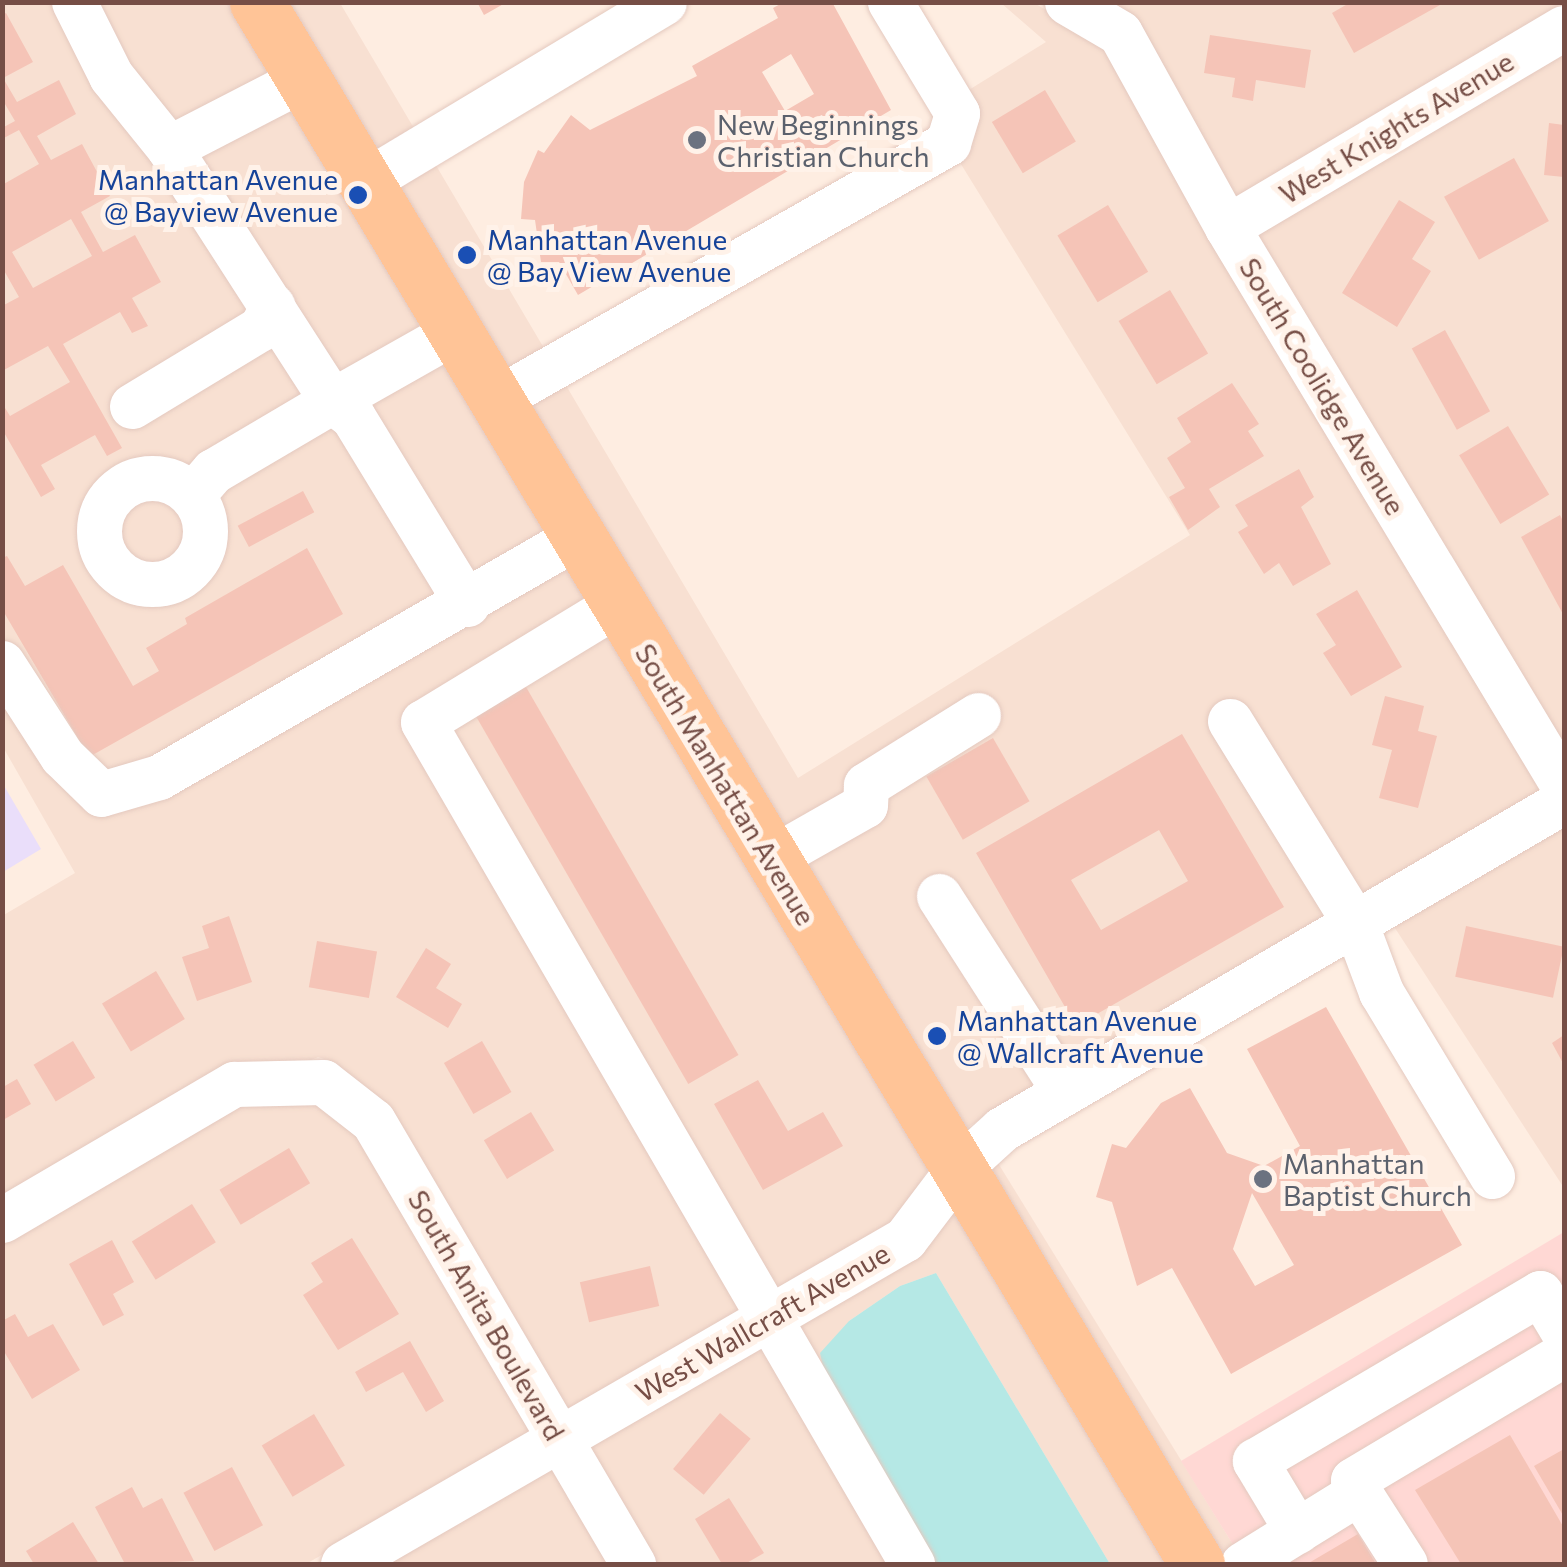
<!DOCTYPE html>
<html>
<head>
<meta charset="utf-8">
<style>
	body { margin:0 }
	#map { position:relative; width:1567px; height:1567px; overflow:hidden; background:#feede1; font-family:Commissioner,sans-serif }
	div>[style] { position:absolute }
	[style*='--x'] { left:calc(var(--x)*1px); top:calc(var(--y)*1px); width:calc(var(--w)*1px); rotate:calc(var(--a)*1deg) }
	.residential>* { inset:0; background:#f8e0d2 }
	.commercial>* { inset:0; background:#ffd8d4 }
	.education>* { inset:0; background:#eadefa }
	.water>* { inset:0; background:#b5e8e5 }
	.building>* { inset:0; background:#f5c4b7; transform-origin:0 0 }
	.roads { filter:drop-shadow(0 0 2px #e4c9bf) drop-shadow(0 0 2px #e4c9bf) }
	.minor>* { height:45px; margin:-22.5px; padding:0 22.5px; transform-origin:22.5px; border-radius:22.5px; background:#fff }
	.minor>.ring { margin:-22.5px; padding:0; box-sizing:content-box; background:none; border:45px solid #fff; border-radius:50% }
	.major>* { height:55px; margin:-27.5px; padding:0 27.5px; transform-origin:27.5px; border-radius:27.5px; background:#ffc497 }
	.dots>* { width:28px; height:28px; translate:-50% -50%; box-sizing:border-box; border:5px solid #fff2e9; border-radius:50% }
	span { translate:-50% -50%; white-space:nowrap; text-align:center; line-height:1.15; -webkit-text-stroke:10px #fff2e9; paint-order:stroke }
	.worship-label { font-size:28px; color:#5b616d }
	.left { translate:0 -50%; text-align:left }
	.street-label { font-size:28px; color:#764e46 }
	.transit-label { font-size:28px; color:#164399 }
	.right { translate:-100% -50%; text-align:right }
	.frame { position:absolute; inset:0; border:5px solid #764e46; pointer-events:none }
</style>
</head>
<body>
<div id="map">
	<div class="residential">
		<div style="clip-path:polygon(1564px 2px,1232px 202px,1101px 3px)"></div>
		<div style="clip-path:polygon(3px 3px,238px 3px,941px 1150px,892px 1225px,565px 1415px,337px 1063px,318px 1057px,3px 1198px,2px 916px,75px 873px,3px 747px)"></div>
		<div style="clip-path:polygon(276px 3px,340px 3px,415px 130px,368px 159px)"></div>
		<div style="clip-path:polygon(1001px 3px,1034px 3px,1108px 46px,1547px 790px,966px 1128px,387px 191px,434px 162px,798px 778px,1190px 535px,930px 114px,1046px 42px)"></div>
		<div style="clip-path:polygon(1564px 50px,1564px 753px,1251px 234px)"></div>
		<div style="clip-path:polygon(1564px 823px,1564px 1188px,1393px 925px)"></div>
		<div style="clip-path:polygon(319px 1100px,360px 1132px,536px 1431px,306px 1564px,3px 1564px,2px 1242px,241px 1102px)"></div>
		<div style="clip-path:polygon(993px 1155px,1245px 1564px,1224px 1564px,985px 1160px)"></div>
		<div style="clip-path:polygon(962px 1185px,1186px 1564px,1110px 1564px,936px 1273px,900px 1286px,849px 1321px,930px 1564px,653px 1564px,584px 1446px)"></div>
		<div style="clip-path:polygon(555px 1463px,614px 1564px,380px 1564px)"></div>
	</div>
	<div class="commercial">
		<div style="clip-path:polygon(1564px 1232px,1564px 1564px,1245px 1564px,1181px 1461px)"></div>
	</div>
	<div class="education">
		<div style="clip-path:polygon(3px 784px,41px 849px,3px 872px,2px 872px)"></div>
	</div>
	<div class="water">
		<div style="clip-path:polygon(936px 1273px,1110px 1564px,930px 1564px,830px 1400px,820px 1353px,849px 1321px,900px 1286px)"></div>
	</div>
	<div class="building">
		<div style="clip-path:polygon(477px 2px,507px 2px,484px 15px)"></div>
		<div style="clip-path:polygon(evenodd,784px 2px,832px 2px,891px 110px,578px 295px,559px 262px,541px 262px,535px 220px,521px 219px,524px 182px,538px 150px,544px 153px,571px 115px,590px 130px,697px 76px,692px 66px,778px 18px,773px 8px,784px 2px,791px 54px,814px 94px,785px 111px,762px 72px,791px 54px)"></div>
		<div style="clip-path:polygon(1351px 2px,1439px 2px,1440px 5px,1354px 53px,1332px 13px)"></div>
		<div style="clip-path:polygon(evenodd,6px 13px,33px 62px,3px 78px,17px 102px,59px 80px,76px 114px,37px 136px,51px 160px,82px 144px,110px 196px,81px 212px,103px 252px,135px 235px,161px 282px,132px 298px,148px 326px,132px 333px,120px 312px,63px 344px,122px 448px,107px 456px,95px 435px,41px 465px,55px 489px,41px 497px,2px 429px,2px 403px,10px 416px,70px 382px,48px 346px,2px 371px,2px 306px,19px 297px,2px 267px,2px 185px,39px 164px,19px 130px,2px 139px,2px 128px,15px 121px,2px 99px,2px 15px,6px 13px,71px 219px,92px 256px,33px 288px,12px 252px,71px 219px)"></div>
		<div style="clip-path:polygon(1210px 35px,1311px 50px,1305px 88px,1256px 80px,1253px 101px,1232px 97px,1235px 78px,1204px 73px)"></div>
		<div style="left:1045px;top:90px;width:60px;height:62px;rotate:59deg"></div>
		<div style="clip-path:polygon(1549px 123px,1564px 125px,1564px 177px,1544px 175px)"></div>
		<div style="left:1514px;top:158px;width:72px;height:80px;rotate:61deg"></div>
		<div style="clip-path:polygon(1399px 200px,1435px 222px,1412px 259px,1431px 271px,1397px 327px,1342px 293px)"></div>
		<div style="left:1108px;top:205px;width:78px;height:59px;rotate:59deg"></div>
		<div style="left:1170px;top:290px;width:74px;height:60px;rotate:59deg"></div>
		<div style="left:1445px;top:330px;width:93px;height:38px;rotate:61deg"></div>
		<div style="clip-path:polygon(1232px 383px,1259px 424px,1248px 431px,1264px 456px,1209px 489px,1220px 507px,1188px 530px,1169px 497px,1185px 488px,1167px 458px,1191px 442px,1177px 418px)"></div>
		<div style="left:1508px;top:426px;width:80px;height:57px;rotate:59deg"></div>
		<div style="clip-path:polygon(1299px 469px,1314px 497px,1301px 507px,1331px 564px,1293px 586px,1279px 563px,1264px 574px,1238px 532px,1248px 526px,1235px 505px)"></div>
		<div style="left:303px;top:491px;width:24px;height:74px;rotate:62deg"></div>
		<div style="clip-path:polygon(1560px 515px,1564px 523px,1564px 616px,1521px 537px)"></div>
		<div style="clip-path:polygon(307px 548px,343px 614px,89px 757px,2px 609px,2px 558px,7px 556px,25px 586px,63px 565px,133px 686px,159px 671px,146px 648px,187px 624px,185px 618px)"></div>
		<div style="clip-path:polygon(1357px 590px,1402px 667px,1351px 696px,1323px 653px,1336px 645px,1316px 614px)"></div>
		<div style="left:522px;top:680px;width:433px;height:58px;rotate:60deg"></div>
		<div style="clip-path:polygon(1385px 696px,1424px 706px,1418px 731px,1437px 736px,1418px 808px,1379px 798px,1392px 750px,1372px 745px)"></div>
		<div style="clip-path:polygon(evenodd,1182px 734px,1284px 907px,1076px 1026px,976px 853px,1182px 734px,1159px 830px,1188px 881px,1101px 930px,1071px 880px,1159px 830px)"></div>
		<div style="left:993px;top:738px;width:73px;height:77px;rotate:60deg"></div>
		<div style="clip-path:polygon(229px 916px,252px 982px,197px 1001px,182px 957px,209px 948px,202px 926px)"></div>
		<div style="left:1466px;top:926px;width:100px;height:52px;rotate:12deg"></div>
		<div style="left:317px;top:941px;width:61px;height:47px;rotate:10deg"></div>
		<div style="clip-path:polygon(426px 948px,451px 964px,436px 988px,462px 1004px,448px 1028px,396px 997px)"></div>
		<div style="left:156px;top:971px;width:56px;height:63px;rotate:59deg"></div>
		<div style="clip-path:polygon(evenodd,1326px 1007px,1462px 1245px,1231px 1374px,1172px 1268px,1137px 1286px,1112px 1202px,1096px 1197px,1112px 1144px,1126px 1148px,1161px 1103px,1190px 1088px,1227px 1153px,1264px 1166px,1300px 1146px,1247px 1049px,1326px 1007px,1252px 1193px,1294px 1265px,1255px 1286px,1233px 1249px,1252px 1193px)"></div>
		<div style="clip-path:polygon(1564px 1035px,1564px 1065px,1552px 1043px)"></div>
		<div style="left:73px;top:1041px;width:43px;height:46px;rotate:59deg"></div>
		<div style="left:482px;top:1041px;width:59px;height:44px;rotate:60deg"></div>
		<div style="clip-path:polygon(17px 1079px,31px 1104px,3px 1120px,3px 1087px)"></div>
		<div style="clip-path:polygon(758px 1080px,788px 1131px,823px 1112px,843px 1146px,763px 1190px,714px 1104px)"></div>
		<div style="left:531px;top:1112px;width:45px;height:55px;rotate:59deg"></div>
		<div style="left:289px;top:1148px;width:41px;height:81px;rotate:59deg"></div>
		<div style="left:192px;top:1204px;width:45px;height:71px;rotate:58deg"></div>
		<div style="clip-path:polygon(352px 1238px,399px 1314px,338px 1350px,303px 1295px,323px 1282px,311px 1263px)"></div>
		<div style="clip-path:polygon(112px 1240px,134px 1282px,113px 1294px,124px 1315px,103px 1326px,69px 1264px)"></div>
		<div style="left:650px;top:1266px;width:41px;height:72px;rotate:77deg"></div>
		<div style="clip-path:polygon(15px 1314px,28px 1337px,53px 1324px,80px 1370px,32px 1399px,2px 1348px,2px 1321px)"></div>
		<div style="clip-path:polygon(410px 1341px,444px 1401px,426px 1412px,403px 1372px,366px 1392px,355px 1372px)"></div>
		<div style="left:720px;top:1413px;width:40px;height:73px;rotate:40deg"></div>
		<div style="left:314px;top:1414px;width:60px;height:61px;rotate:59deg"></div>
		<div style="clip-path:polygon(1510px 1435px,1564px 1528px,1564px 1564px,1461px 1564px,1415px 1490px)"></div>
		<div style="clip-path:polygon(1564px 1449px,1564px 1517px,1534px 1466px)"></div>
		<div style="left:232px;top:1467px;width:66px;height:55px;rotate:62deg"></div>
		<div style="clip-path:polygon(132px 1487px,143px 1508px,162px 1498px,194px 1561px,125px 1564px,95px 1507px)"></div>
		<div style="clip-path:polygon(729px 1498px,764px 1553px,745px 1564px,722px 1564px,695px 1519px)"></div>
		<div style="clip-path:polygon(73px 1522px,99px 1564px,34px 1564px,26px 1551px)"></div>
		<div style="clip-path:polygon(1358px 1534px,1376px 1564px,1307px 1564px)"></div>
	</div>
	<div class="roads">
		<div class="minor">
			<div style="--x:74;--y:2;--w:83;--a:63.4"></div>
			<div style="--x:111;--y:76;--w:92;--a:51.1"></div>
			<div style="--x:169;--y:148;--w:301;--a:57.2"></div>
			<div style="--x:332;--y:401;--w:138;--a:149.5"></div>
			<div style="--x:213;--y:471;--w:32;--a:131"></div>
			<div style="--x:1067;--y:2;--w:61;--a:30.3"></div>
			<div style="--x:1120;--y:33;--w:222;--a:61.1"></div>
			<div style="--x:1227;--y:227;--w:654;--a:58.96"></div>
			<div style="--x:169;--y:148;--w:148;--a:-27.3"></div>
			<div style="--x:363;--y:183;--w:351;--a:-31"></div>
			<div style="--x:1227;--y:227;--w:391;--a:-30.6"></div>
			<div style="--x:454;--y:332;--w:140;--a:150.5"></div>
			<div style="--x:332;--y:401;--w:26;--a:37"></div>
			<div style="--x:353;--y:417;--w:219;--a:58.6"></div>
			<div style="--x:495;--y:400;--w:521;--a:-29.57"></div>
			<div style="--x:948;--y:143;--w:31;--a:-73"></div>
			<div style="--x:957;--y:113;--w:130;--a:-121.1"></div>
			<div style="--x:132;--y:406;--w:151;--a:-31.2"></div>
			<div style="--x:261;--y:328;--w:25;--a:-63"></div>
			<div class="ring" style="left:99px;top:478px;width:61px;height:61px"></div>
			<div style="--x:619;--y:603;--w:229;--a:148.7"></div>
			<div style="--x:423;--y:722;--w:974;--a:59.85"></div>
			<div style="--x:2;--y:663;--w:111;--a:57.2"></div>
			<div style="--x:62;--y:756;--w:54;--a:44.3"></div>
			<div style="--x:101;--y:794;--w:60;--a:-16.3"></div>
			<div style="--x:159;--y:777;--w:483;--a:-29.9"></div>
			<div style="--x:1230;--y:721;--w:240;--a:58.3"></div>
			<div style="--x:1356;--y:925;--w:72;--a:69.5"></div>
			<div style="--x:1381;--y:992;--w:215;--a:58.9"></div>
			<div style="--x:770;--y:859;--w:109;--a:-29.6"></div>
			<div style="--x:865;--y:805;--w:20;--a:-87"></div>
			<div style="--x:866;--y:785;--w:132;--a:-32"></div>
			<div style="--x:939;--y:896;--w:233;--a:57.3"></div>
			<div style="--x:2;--y:1220;--w:269;--a:-30.4"></div>
			<div style="--x:234;--y:1084;--w:89;--a:-1.3"></div>
			<div style="--x:323;--y:1082;--w:63;--a:38"></div>
			<div style="--x:373;--y:1121;--w:514;--a:59.59"></div>
			<div style="--x:1359;--y:1492;--w:13;--a:-117"></div>
			<div style="--x:1353;--y:1480;--w:246;--a:-30.8"></div>
			<div style="--x:1297;--y:1531;--w:82;--a:-121"></div>
			<div style="--x:1255;--y:1461;--w:331;--a:-30.5"></div>
			<div style="--x:1540;--y:1293;--w:47;--a:59"></div>
			<div style="--x:343;--y:1564;--w:649;--a:-30.04"></div>
			<div style="--x:905;--y:1239;--w:88;--a:-52.9"></div>
			<div style="--x:958;--y:1169;--w:59;--a:-42.3"></div>
			<div style="--x:1002;--y:1129;--w:651;--a:-30.27"></div>
			<div style="--x:1243;--y:1564;--w:137;--a:-31.8"></div>
			<div style="--x:1359;--y:1492;--w:85;--a:57.4"></div>
		</div>
		<div class="major">
			<div style="--x:257;--y:2;--w:1823;--a:58.96"></div>
		</div>
	</div>
	<div class="dots">
		<div style="left:697px;top:140px;background:#6b7280"></div>
		<div style="left:358px;top:195px;background:#1a4fb4"></div>
		<div style="left:467px;top:255px;background:#1a4fb4"></div>
		<div style="left:937px;top:1036px;background:#1a4fb4"></div>
		<div style="left:1263px;top:1179px;background:#6b7280"></div>
	</div>
	<div class="worship-label">
		<span class="left" style="left:717px;top:140px">New Beginnings<br>Christian Church</span>
		<span class="left" style="left:1283px;top:1179px">Manhattan<br>Baptist Church</span>
	</div>
	<div class="street-label">
		<span style="left:1396px;top:127px;rotate:-31deg">West Knights Avenue</span>
		<span style="left:1323px;top:386px;rotate:59deg">South Coolidge Avenue</span>
		<span style="left:726px;top:784px;rotate:59deg">South Manhattan Avenue</span>
		<span style="left:487px;top:1315px;rotate:60deg">South Anita Boulevard</span>
		<span style="left:762px;top:1322px;rotate:-30deg">West Wallcraft Avenue</span>
	</div>
	<div class="transit-label">
		<span class="right" style="left:338px;top:195px">Manhattan Avenue<br>@ Bayview Avenue</span>
		<span class="left" style="left:487px;top:255px">Manhattan Avenue<br>@ Bay View Avenue</span>
		<span class="left" style="left:957px;top:1036px">Manhattan Avenue<br>@ Wallcraft Avenue</span>
	</div>
	<div class="frame"></div>
</div>
</body>
</html>
